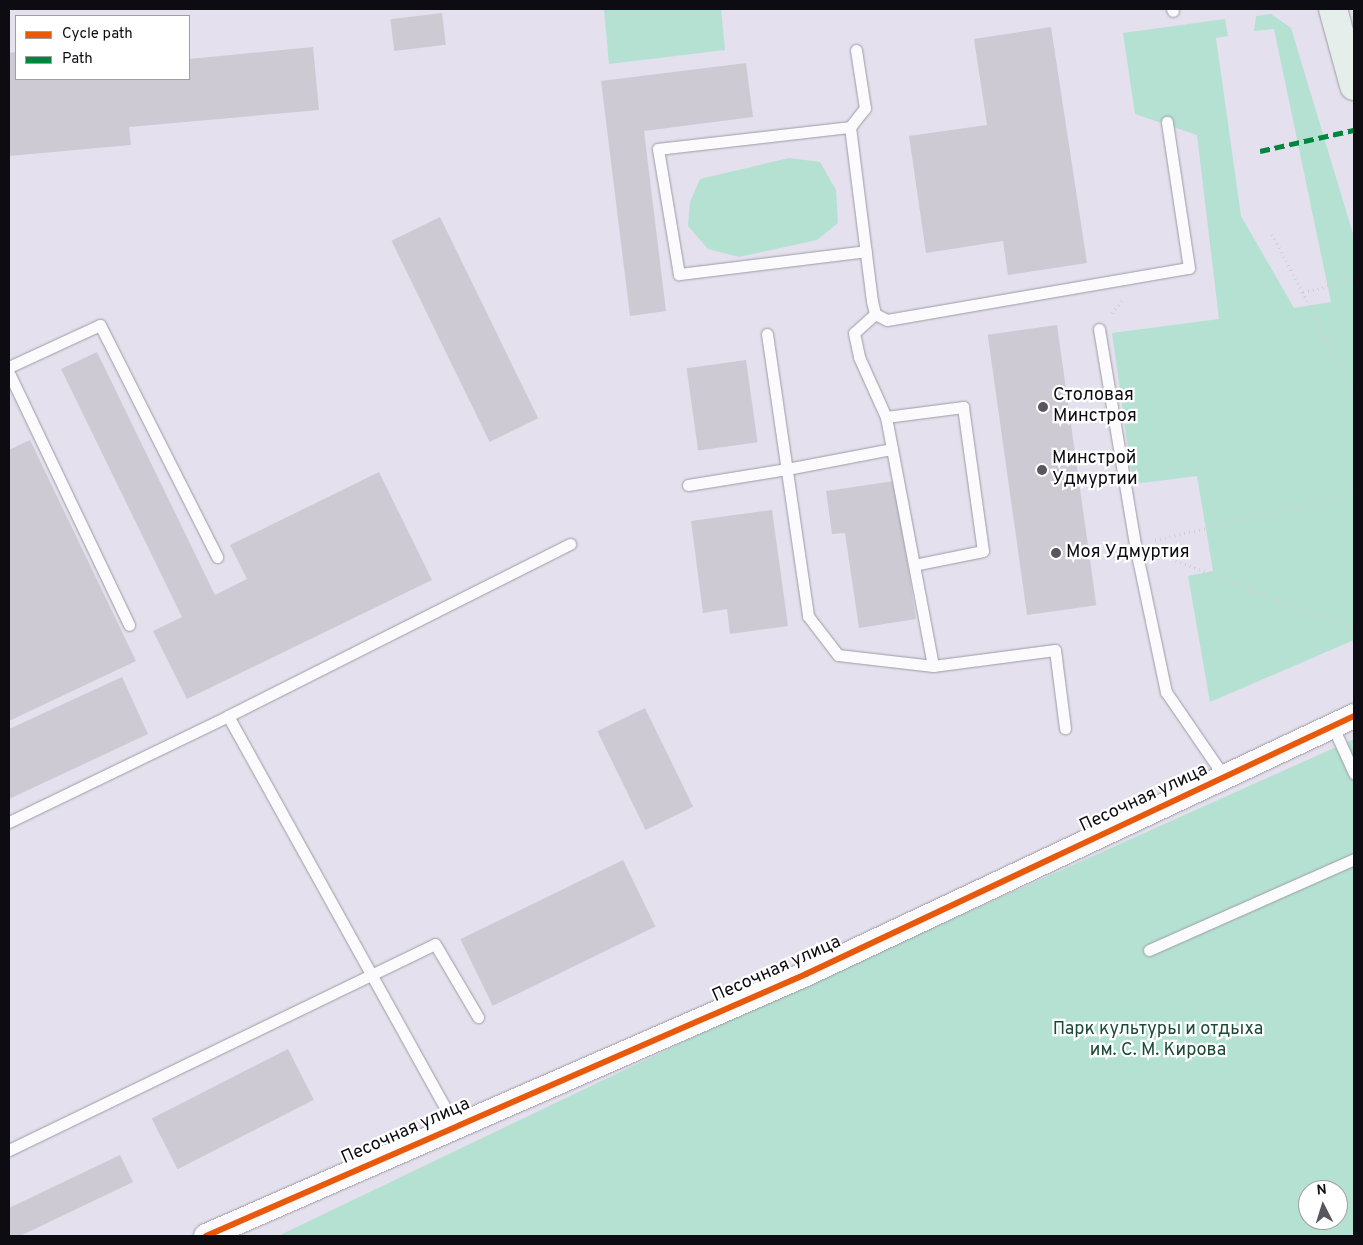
<!DOCTYPE html>
<html>
<head>
<meta charset="utf-8">
<style>
	body { margin:0 }
	#map { position:relative; width:1363px; height:1245px; overflow:hidden; background:#e4e0ed; font-family:Overpass,sans-serif }
	div>[style] { position:absolute }
	[style*='--x'] { left:calc(var(--x)*1px); top:calc(var(--y)*1px); width:calc(var(--w)*1px); rotate:calc(var(--a)*1deg) }
	.green>* { inset:0; background:#b4e1d2 }
	.building>* { inset:0; background:#cdcad4; transform-origin:0 0 }
	.path>* { height:3px; margin-top:-1.5px; transform-origin:0; background:repeating-linear-gradient(90deg,#d0cfd3 0 1px,transparent 0 5px) }
	.roads { filter:drop-shadow(0 0 1px #9e9ba4) drop-shadow(0 0 1px #9e9ba4) }
	.service>* { height:11px; margin:-5.5px; padding:0 5.5px; transform-origin:5.5px; border-radius:5.5px; background:#fbfafc }
	.minor>* { height:24px; margin:-12px; padding:0 12px; transform-origin:12px; border-radius:12px; background:#fbfafc }
	.primary>* { height:28px; margin:-14px; padding:0 14px; transform-origin:14px; border-radius:14px; background:#e5eeeb }
	.quiet>* { height:5px; margin-top:-2.5px; transform-origin:0; background:repeating-linear-gradient(90deg,#00873e 0 10px,transparent 0 15px) }
	.cycleway>* { height:6px; margin:-3px; padding:0 3px; transform-origin:3px; border-radius:3px; background:#e8590c }
	.dots>* { width:14px; height:14px; translate:-50% -50%; box-sizing:border-box; border:2px solid #fff; border-radius:50% }
	span { translate:-50% -50%; white-space:nowrap; text-align:center; line-height:1.15; -webkit-text-stroke:4.5px #fff; paint-order:stroke }
	.poi-label { font-size:18px; color:#0e0c13 }
	.left { translate:0 -50%; text-align:left }
	.street-label { font-size:18px; color:#0e0c13 }
	.park-label { font-size:18px; color:#1c4a37 }
	.frame { position:absolute; inset:0; border:10px solid #0e0c13; pointer-events:none }
	.legend { position:absolute; left:15px; top:15px; width:175px; height:65px; box-sizing:border-box; background:#fff; border:1px solid #9f9ea1; margin:0; padding:6px 9px; list-style:none; font-size:15px; color:#0e0c13 }
	.legend li { display:flex; align-items:center; gap:10px; height:25px }
	.legend b { width:25px; border:1px solid #9f9ea1 }
	.north { position:absolute; left:1298px; top:1180px; width:50px; height:50px; box-sizing:border-box; background:#fff; border:1px solid #9f9ea1; border-radius:50%; rotate:355deg; font-size:14px; font-weight:700; line-height:20px; text-align:center; color:#0e0c13 }
	.north::after { content:''; display:block; margin:auto; width:18px; height:22px; background:#59565f; clip-path:polygon(50% 0,100% 100%,50% 72%,0 100%) }
</style>
</head>
<body>
<div id="map">
	<div class="green">
		<div style="clip-path:polygon(604px 9px,721px 9px,725px 50px,609px 64px)"></div>
		<div style="clip-path:polygon(1271px 14px,1291px 28px,1354px 237px,1354px 640px,1210px 702px,1188px 576px,1213px 571px,1197px 476px,1133px 484px,1112px 333px,1219px 319px,1197px 135px,1135px 114px,1123px 33px,1225px 19px,1228px 36px,1216px 38px,1241px 216px,1294px 308px,1331px 302px,1274px 29px,1254px 31px,1256px 16px)"></div>
		<div style="clip-path:polygon(789px 158px,820px 162px,836px 190px,838px 223px,817px 240px,739px 257px,708px 249px,688px 226px,690px 202px,700px 179px)"></div>
		<div style="clip-path:polygon(evenodd,1354px 739px,1354px 1236px,278px 1236px,756px 1007px,1354px 739px,1308px 1190px,1338px 1190px,1338px 1220px,1308px 1220px,1308px 1190px)"></div>
	</div>
	<div class="building">
		<div style="left:442px;top:13px;width:32px;height:52px;rotate:83deg"></div>
		<div style="clip-path:polygon(1051px 27px,1087px 263px,1008px 275px,1003px 241px,926px 253px,909px 136px,987px 125px,974px 39px)"></div>
		<div style="clip-path:polygon(313px 47px,319px 110px,129px 127px,131px 145px,9px 156px,9px 53px,16px 52px,16px 79px,189px 79px,189px 59px)"></div>
		<div style="clip-path:polygon(746px 63px,753px 117px,644px 131px,666px 311px,630px 316px,601px 81px)"></div>
		<div style="left:440px;top:217px;width:224px;height:54px;rotate:64deg"></div>
		<div style="left:1057px;top:325px;width:283px;height:70px;rotate:82deg"></div>
		<div style="clip-path:polygon(97px 352px,215px 595px,247px 579px,230px 545px,379px 472px,432px 580px,187px 699px,153px 631px,182px 617px,61px 369px)"></div>
		<div style="left:746px;top:360px;width:83px;height:60px;rotate:82deg"></div>
		<div style="clip-path:polygon(30px 440px,136px 661px,9px 721px,9px 450px)"></div>
		<div style="clip-path:polygon(895px 481px,916px 619px,859px 628px,845px 533px,832px 534px,826px 491px)"></div>
		<div style="clip-path:polygon(772px 510px,788px 626px,730px 634px,727px 609px,703px 613px,691px 521px)"></div>
		<div style="clip-path:polygon(122px 677px,148px 734px,9px 799px,9px 729px)"></div>
		<div style="left:645px;top:708px;width:110px;height:53px;rotate:64deg"></div>
		<div style="left:623px;top:860px;width:74px;height:181px;rotate:64deg"></div>
		<div style="left:288px;top:1049px;width:57px;height:153px;rotate:63deg"></div>
		<div style="clip-path:polygon(120px 1155px,133px 1182px,20px 1236px,9px 1236px,9px 1208px)"></div>
	</div>
	<div class="path">
		<div style="--x:1272;--y:234;--w:177;--a:62.4"></div>
		<div style="--x:1303;--y:292;--w:52;--a:-13.2"></div>
		<div style="--x:1112;--y:313;--w:16;--a:-52"></div>
		<div style="--x:1155;--y:540;--w:204;--a:-13.3"></div>
		<div style="--x:1157;--y:553;--w:212;--a:21.3"></div>
	</div>
	<div class="roads">
		<div class="service">
			<div style="--x:1172;--y:9;--w:2;--a:63"></div>
			<div style="--x:856;--y:50;--w:59;--a:81.2"></div>
			<div style="--x:865;--y:108;--w:24;--a:128"></div>
			<div style="--x:850;--y:127;--w:175;--a:82.8"></div>
			<div style="--x:872;--y:301;--w:13;--a:77"></div>
			<div style="--x:875;--y:314;--w:13;--a:27"></div>
			<div style="--x:887;--y:320;--w:306;--a:-9.8"></div>
			<div style="--x:1189;--y:268;--w:148;--a:-98.6"></div>
			<div style="--x:850;--y:127;--w:193;--a:173.5"></div>
			<div style="--x:658;--y:149;--w:127;--a:80.5"></div>
			<div style="--x:679;--y:274;--w:188;--a:-7"></div>
			<div style="--x:875;--y:314;--w:28;--a:138"></div>
			<div style="--x:854;--y:333;--w:25;--a:78"></div>
			<div style="--x:859;--y:357;--w:66;--a:65.8"></div>
			<div style="--x:886;--y:417;--w:253;--a:79.3"></div>
			<div style="--x:933;--y:666;--w:123;--a:-7.5"></div>
			<div style="--x:1055;--y:650;--w:79;--a:82.7"></div>
			<div style="--x:1099;--y:329;--w:219;--a:80.5"></div>
			<div style="--x:1135;--y:545;--w:150;--a:78.1"></div>
			<div style="--x:1166;--y:692;--w:104;--a:55.5"></div>
			<div style="--x:767;--y:334;--w:285;--a:81.7"></div>
			<div style="--x:808;--y:616;--w:49;--a:52.4"></div>
			<div style="--x:838;--y:655;--w:96;--a:6.6"></div>
			<div style="--x:9;--y:367;--w:100;--a:-24.8"></div>
			<div style="--x:100;--y:325;--w:260;--a:63.2"></div>
			<div style="--x:9;--y:373;--w:279;--a:64.5"></div>
			<div style="--x:886;--y:417;--w:78;--a:-7.4"></div>
			<div style="--x:963;--y:407;--w:145;--a:82.1"></div>
			<div style="--x:983;--y:551;--w:70;--a:168.5"></div>
			<div style="--x:688;--y:485;--w:100;--a:-9.2"></div>
			<div style="--x:787;--y:469;--w:107;--a:-10.8"></div>
			<div style="--x:228;--y:716;--w:383;--a:-26.7"></div>
			<div style="--x:1333;--y:727;--w:51;--a:65.5"></div>
			<div style="--x:9;--y:822;--w:243;--a:-25.8"></div>
			<div style="--x:228;--y:716;--w:469;--a:61"></div>
			<div style="--x:1149;--y:950;--w:224;--a:-23.9"></div>
			<div style="--x:9;--y:1150;--w:473;--a:-25.8"></div>
			<div style="--x:435;--y:944;--w:85;--a:59.5"></div>
		</div>
		<div class="minor">
			<div style="--x:206;--y:1236;--w:655;--a:-23.59"></div>
			<div style="--x:806;--y:974;--w:606;--a:-25.21"></div>
		</div>
		<div class="primary">
			<div style="--x:1333;--y:9;--w:80;--a:74.7"></div>
		</div>
	</div>
	<div class="quiet">
		<div style="--x:1260;--y:151;--w:96;--a:-12.6"></div>
	</div>
	<div class="cycleway">
		<div style="--x:206;--y:1236;--w:655;--a:-23.59"></div>
		<div style="--x:806;--y:974;--w:606;--a:-25.21"></div>
	</div>
	<div class="dots">
		<div style="left:1043px;top:407px;background:#59565f"></div>
		<div style="left:1042px;top:470px;background:#59565f"></div>
		<div style="left:1056px;top:553px;background:#59565f"></div>
	</div>
	<div class="poi-label">
		<span class="left" style="left:1053px;top:407px">Столовая<br>Минстроя</span>
		<span class="left" style="left:1052px;top:470px">Минстрой<br>Удмуртии</span>
		<span class="left" style="left:1066px;top:553px">Моя Удмуртия</span>
	</div>
	<div class="street-label">
		<span style="left:1144px;top:799px;rotate:-25deg">Песочная улица</span>
		<span style="left:777px;top:970px;rotate:-24deg">Песочная улица</span>
		<span style="left:406px;top:1132px;rotate:-24deg">Песочная улица</span>
	</div>
	<div class="park-label">
		<span style="left:1158px;top:1041px">Парк культуры и отдыха<br>им. С. М. Кирова</span>
	</div>
	<div class="frame"></div>
	<ul class="legend">
	<li><b style="height:6px;background:#e8590c"></b>Cycle path</li>
	<li><b style="height:6px;background:#00873e"></b>Path</li>
	</ul>
	<div class="north">N</div>
</div>
</body>
</html>
